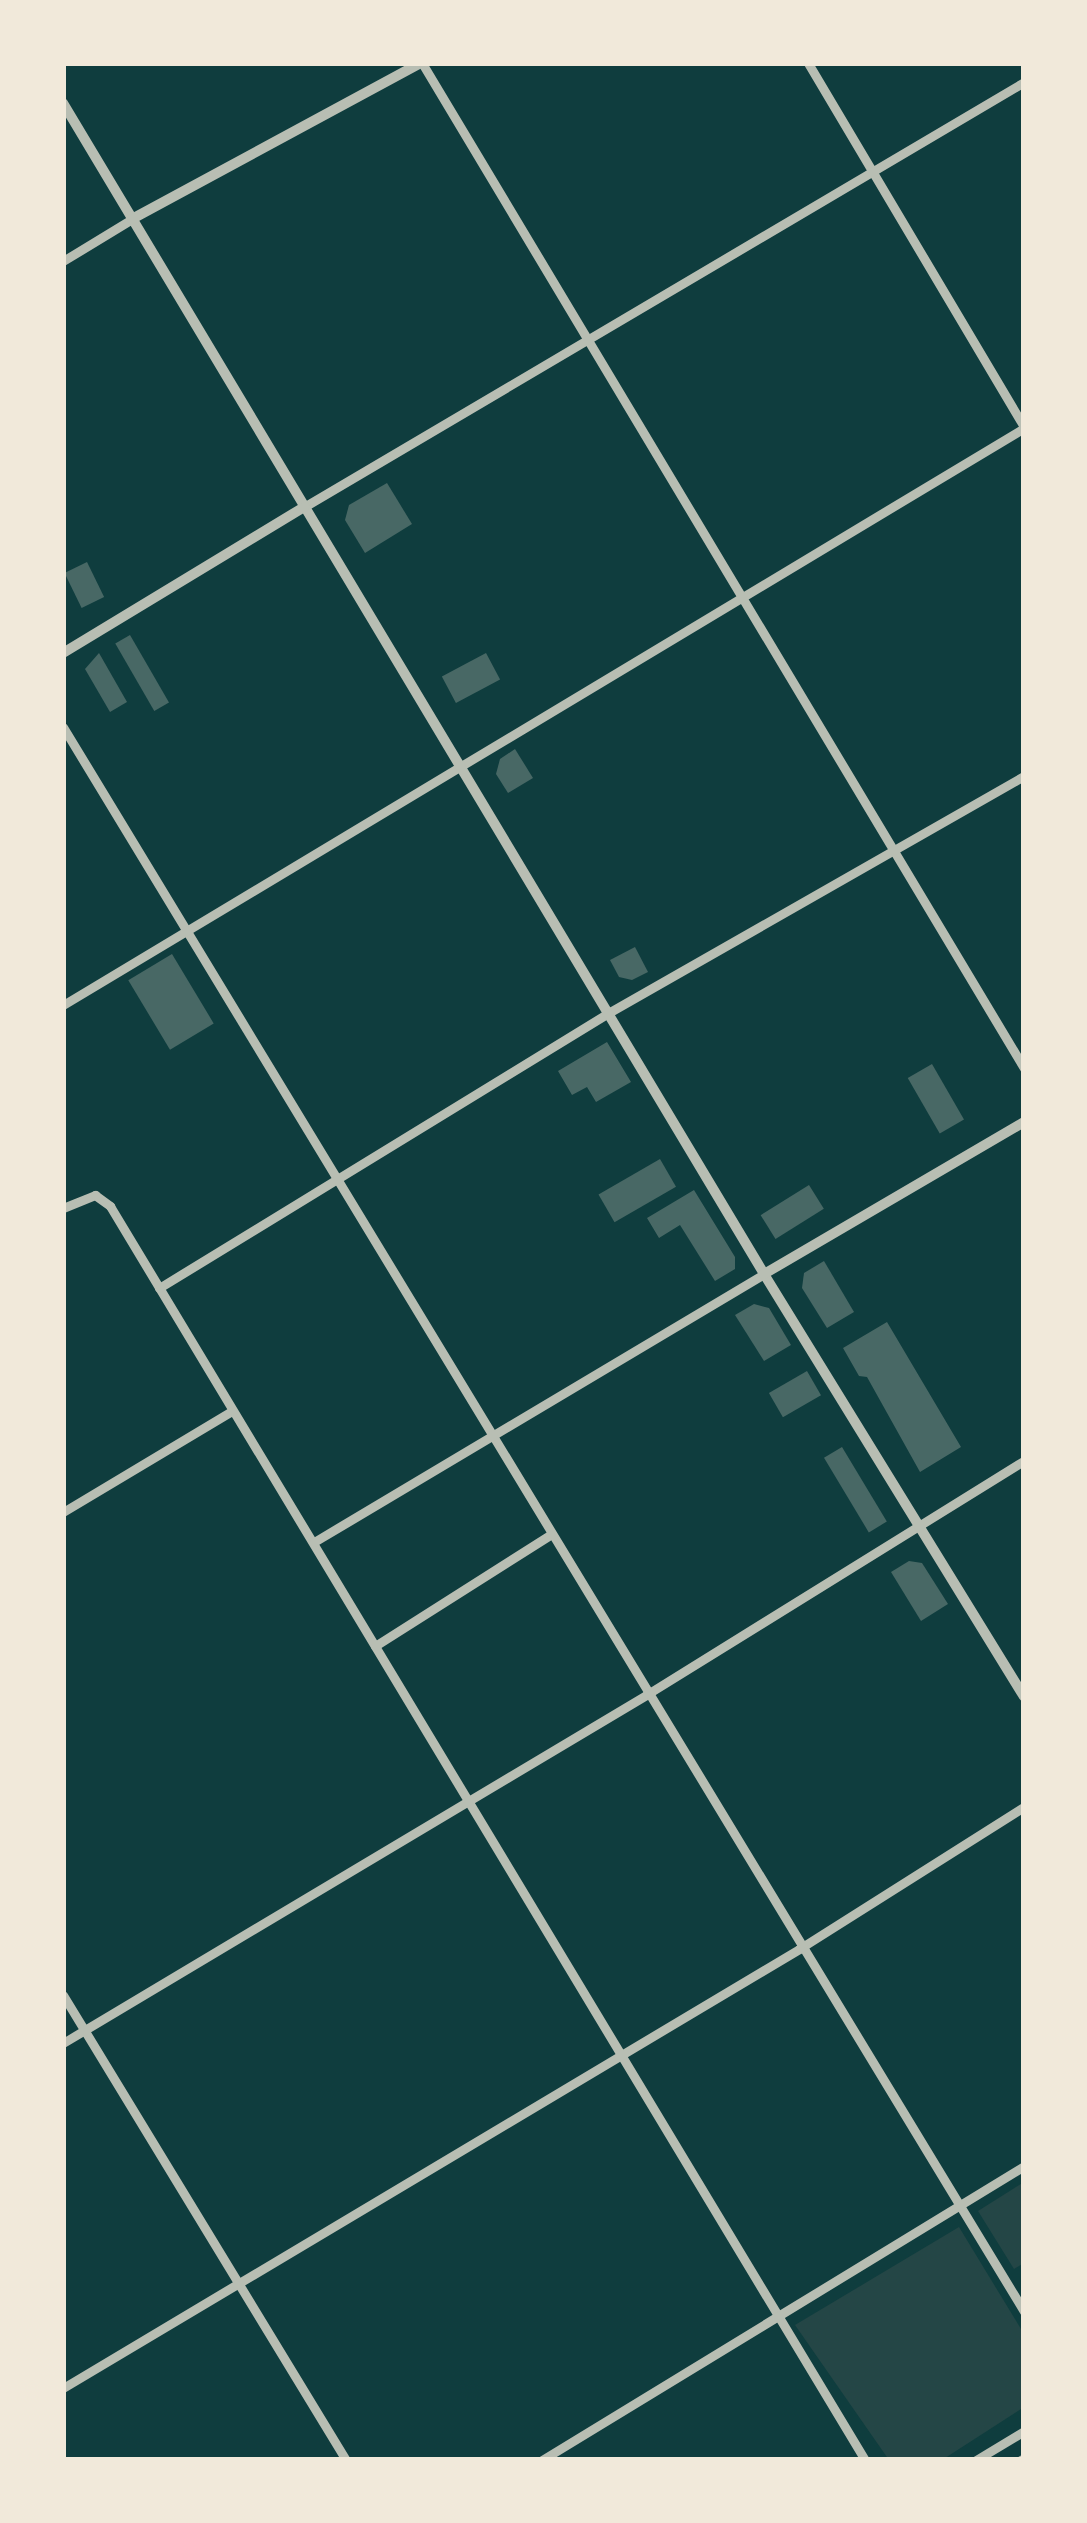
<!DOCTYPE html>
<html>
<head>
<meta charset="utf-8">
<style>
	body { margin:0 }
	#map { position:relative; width:1087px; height:2523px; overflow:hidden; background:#0f3d3e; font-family:"Public Sans",sans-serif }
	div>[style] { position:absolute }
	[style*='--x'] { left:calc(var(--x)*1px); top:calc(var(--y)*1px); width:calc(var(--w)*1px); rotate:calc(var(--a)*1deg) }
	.green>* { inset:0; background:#244646 }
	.building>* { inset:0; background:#486865; transform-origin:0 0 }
	.service>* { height:4.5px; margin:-2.25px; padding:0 2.25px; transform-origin:2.25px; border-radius:2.25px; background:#b8beb3 }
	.minor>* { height:9px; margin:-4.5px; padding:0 4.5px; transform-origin:4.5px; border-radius:4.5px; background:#b8beb3 }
	.tertiary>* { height:10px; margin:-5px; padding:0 5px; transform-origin:5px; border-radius:5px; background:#b8beb3 }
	span { translate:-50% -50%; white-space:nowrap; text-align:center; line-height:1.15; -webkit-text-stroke:9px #f1e9da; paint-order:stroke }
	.frame { position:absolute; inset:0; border:66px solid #f1e9da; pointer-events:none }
</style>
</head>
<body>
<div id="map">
	<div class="green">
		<div style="clip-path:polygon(1024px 2182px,1024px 2263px,1014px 2269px,978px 2211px)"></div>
		<div style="clip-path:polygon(959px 2227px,1024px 2334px,1024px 2407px,942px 2460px,889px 2460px,795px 2325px)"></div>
	</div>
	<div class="building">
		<div style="clip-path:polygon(387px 483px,412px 524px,365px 553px,345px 520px,349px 505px)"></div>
		<div style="left:87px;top:562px;width:39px;height:25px;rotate:64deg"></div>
		<div style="left:130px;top:635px;width:78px;height:17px;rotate:60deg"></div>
		<div style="clip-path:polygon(99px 653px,127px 702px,110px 712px,85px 669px)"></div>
		<div style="left:486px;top:653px;width:30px;height:50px;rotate:62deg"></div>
		<div style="clip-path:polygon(515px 749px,533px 778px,508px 793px,496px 774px,500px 759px)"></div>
		<div style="clip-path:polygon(635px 947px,648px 972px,632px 980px,619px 977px,610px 960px)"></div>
		<div style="left:172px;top:954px;width:81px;height:51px;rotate:59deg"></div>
		<div style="clip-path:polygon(607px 1042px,631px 1082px,596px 1102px,587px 1087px,572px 1095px,558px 1071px)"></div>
		<div style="left:932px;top:1064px;width:64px;height:28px;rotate:60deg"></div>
		<div style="left:660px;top:1159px;width:32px;height:71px;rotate:60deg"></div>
		<div style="left:809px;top:1185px;width:28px;height:57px;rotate:58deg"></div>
		<div style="clip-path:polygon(694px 1190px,735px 1257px,735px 1269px,715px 1281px,680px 1225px,659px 1238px,647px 1218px)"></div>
		<div style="clip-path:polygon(824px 1261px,854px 1312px,827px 1328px,802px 1288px,804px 1273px)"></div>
		<div style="clip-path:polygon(754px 1304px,769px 1308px,791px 1345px,764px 1361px,735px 1315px)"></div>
		<div style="clip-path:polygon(887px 1322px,961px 1447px,920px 1472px,867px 1377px,859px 1376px,843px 1348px)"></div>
		<div style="left:807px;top:1371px;width:28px;height:44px;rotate:60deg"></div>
		<div style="left:842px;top:1447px;width:87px;height:21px;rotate:59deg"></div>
		<div style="clip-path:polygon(909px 1561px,922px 1563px,948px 1604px,921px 1621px,891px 1572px)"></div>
	</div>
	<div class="service">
		<div style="--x:1017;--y:2460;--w:8;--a:-30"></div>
	</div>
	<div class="minor">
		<div style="--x:422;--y:63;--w:1172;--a:59.08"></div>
		<div style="--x:808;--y:63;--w:423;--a:59.3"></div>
		<div style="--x:63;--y:261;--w:81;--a:-31.3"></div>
		<div style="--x:304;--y:507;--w:836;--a:-30.55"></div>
		<div style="--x:63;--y:727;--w:1853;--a:58.76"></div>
		<div style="--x:63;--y:1005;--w:1121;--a:-30.98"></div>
		<div style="--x:63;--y:1208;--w:35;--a:-22"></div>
		<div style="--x:95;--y:1195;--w:19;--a:36"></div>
		<div style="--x:110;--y:1206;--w:1464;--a:58.95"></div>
		<div style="--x:159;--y:1288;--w:529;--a:-31.47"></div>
		<div style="--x:610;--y:1012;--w:477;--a:-29.7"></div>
		<div style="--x:63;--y:1512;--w:197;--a:-30.9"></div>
		<div style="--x:314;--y:1542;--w:524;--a:-30.78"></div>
		<div style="--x:375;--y:1646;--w:207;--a:-32.4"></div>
		<div style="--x:63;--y:1995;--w:544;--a:58.68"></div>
		<div style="--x:63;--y:2043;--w:679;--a:-30.83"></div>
		<div style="--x:646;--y:1695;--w:445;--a:-31.8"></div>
		<div style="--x:63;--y:2388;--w:857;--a:-30.81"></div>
		<div style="--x:799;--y:1949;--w:266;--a:-32.3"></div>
		<div style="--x:542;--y:2460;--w:565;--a:-31.38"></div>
		<div style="--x:976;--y:2460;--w:56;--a:-31.1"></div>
	</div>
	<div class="tertiary">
		<div style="--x:63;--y:103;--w:1365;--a:59.09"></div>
		<div style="--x:764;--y:1274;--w:496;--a:58.4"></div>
		<div style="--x:132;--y:219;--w:328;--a:-28.4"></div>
		<div style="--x:63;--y:653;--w:282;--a:-31.2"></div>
		<div style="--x:764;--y:1274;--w:301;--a:-30.3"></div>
	</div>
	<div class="frame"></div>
</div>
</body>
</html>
